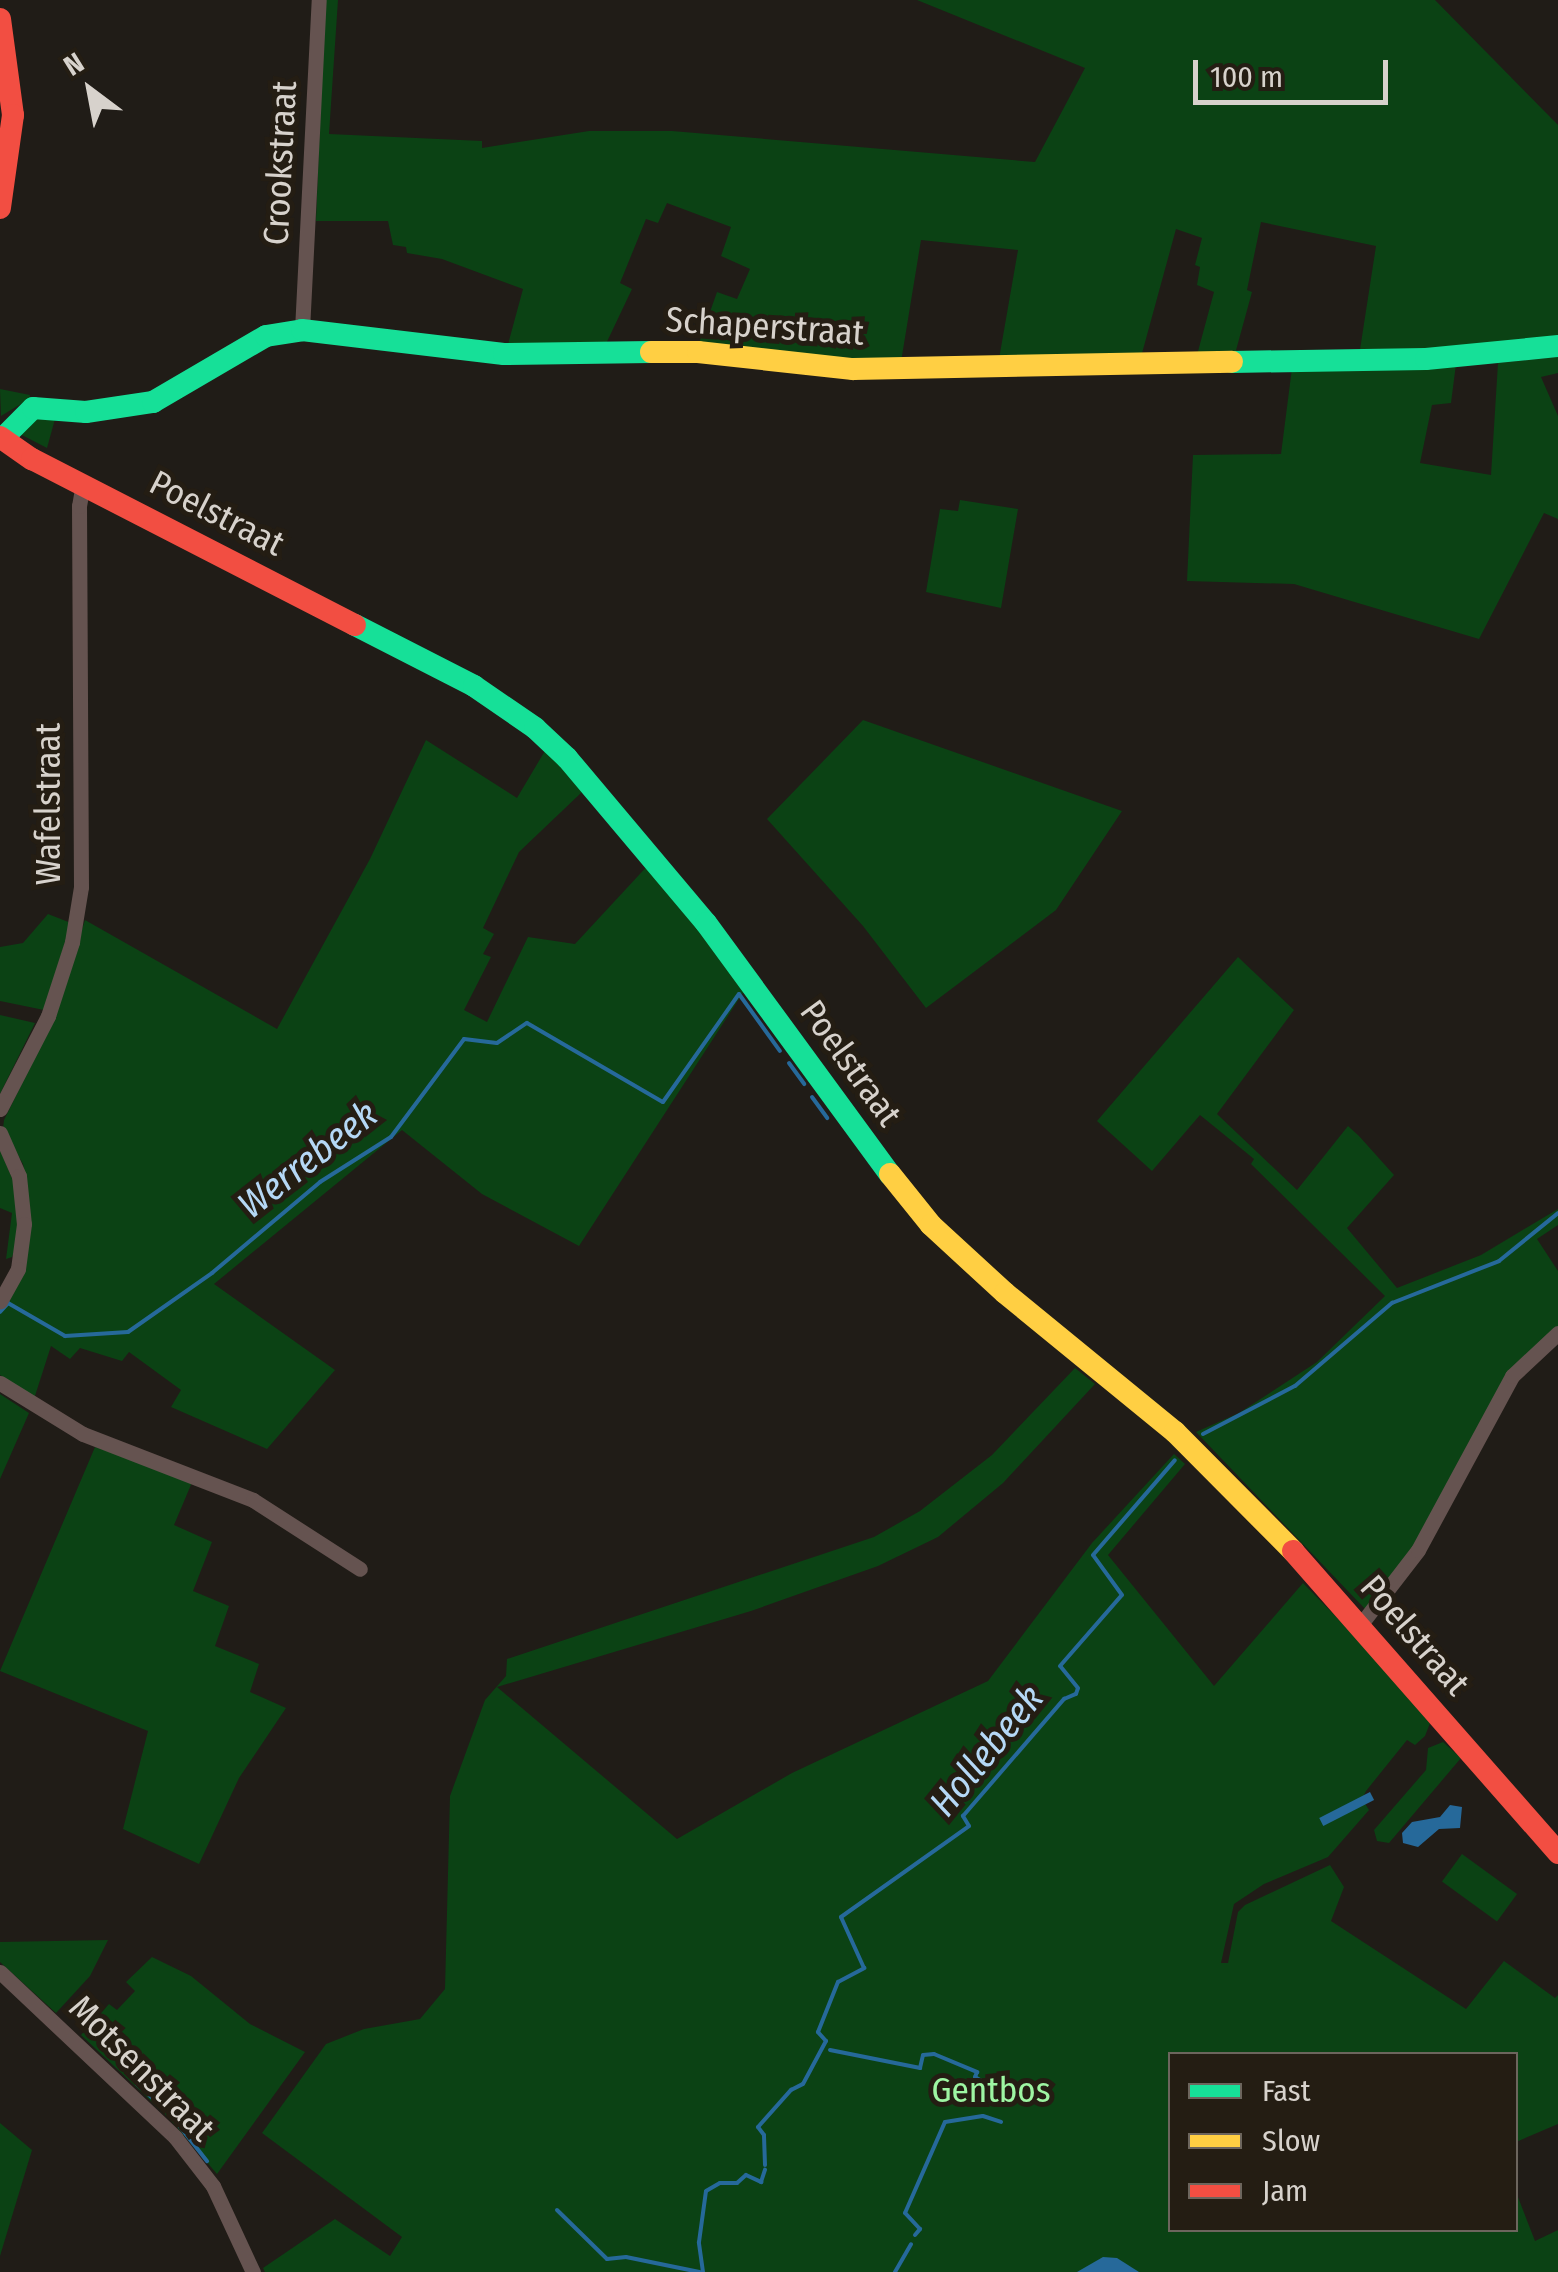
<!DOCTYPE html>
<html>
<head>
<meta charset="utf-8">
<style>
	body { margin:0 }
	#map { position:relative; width:1558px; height:2272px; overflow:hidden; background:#201c17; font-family:"Fira Sans Condensed",sans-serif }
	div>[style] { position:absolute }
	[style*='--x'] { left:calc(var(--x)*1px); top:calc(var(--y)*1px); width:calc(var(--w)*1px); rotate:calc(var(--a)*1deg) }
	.green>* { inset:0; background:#0b4214; transform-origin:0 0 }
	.water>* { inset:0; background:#26699a; transform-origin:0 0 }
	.stream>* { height:4px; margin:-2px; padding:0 2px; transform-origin:2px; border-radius:2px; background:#26699a }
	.street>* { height:15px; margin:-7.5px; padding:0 7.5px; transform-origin:7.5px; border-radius:7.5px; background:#655350 }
	.fast>* { height:22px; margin:-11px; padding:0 11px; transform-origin:11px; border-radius:11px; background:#16e098 }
	.slow>* { height:22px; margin:-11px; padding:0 11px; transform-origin:11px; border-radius:11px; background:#ffcf43 }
	.jam>* { height:22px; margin:-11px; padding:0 11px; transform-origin:11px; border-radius:11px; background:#f24e42 }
	span { translate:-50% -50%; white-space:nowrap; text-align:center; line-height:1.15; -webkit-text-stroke:10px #241d13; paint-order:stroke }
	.street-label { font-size:35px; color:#d7d2cc }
	.park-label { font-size:35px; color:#9ef6a3 }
	.water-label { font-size:38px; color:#b5d8f6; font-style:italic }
	.legend { position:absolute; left:1168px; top:2052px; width:350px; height:180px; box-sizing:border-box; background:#241d13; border:2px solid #6c655d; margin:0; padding:12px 18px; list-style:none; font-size:30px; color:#d7d2cc }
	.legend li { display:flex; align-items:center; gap:20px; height:50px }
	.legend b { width:50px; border:2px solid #6c655d }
	.north { position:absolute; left:40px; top:40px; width:100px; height:100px; -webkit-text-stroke:8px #241d13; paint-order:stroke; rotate:328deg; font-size:28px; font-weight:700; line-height:40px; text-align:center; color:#d7d2cc }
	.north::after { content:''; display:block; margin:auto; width:35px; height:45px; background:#d7d2cc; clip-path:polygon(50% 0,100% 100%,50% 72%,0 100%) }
	.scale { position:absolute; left:1193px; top:60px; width:195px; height:45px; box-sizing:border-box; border:5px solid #d7d2cc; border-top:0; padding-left:12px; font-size:30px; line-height:35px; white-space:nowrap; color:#d7d2cc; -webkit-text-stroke:8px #241d13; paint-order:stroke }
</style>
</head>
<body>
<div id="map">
	<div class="green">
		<div style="clip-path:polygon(325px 0,338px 0,329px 134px,482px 141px,482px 148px,589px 131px,672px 131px,1035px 162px,1085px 68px,917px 0,1435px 0,1558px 125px,1558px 340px,1359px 356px,1376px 246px,1261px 222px,1247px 290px,1252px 292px,1235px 354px,1197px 355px,1214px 292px,1197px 285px,1200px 267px,1195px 265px,1202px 238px,1176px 229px,1141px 357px,999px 359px,1018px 250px,921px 240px,901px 362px,698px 346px,717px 292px,737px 299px,750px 269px,721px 256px,731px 227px,667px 203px,658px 223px,646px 219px,620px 283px,632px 289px,604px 348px,507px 348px,523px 289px,442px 259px,407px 253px,406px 247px,393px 245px,388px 221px,316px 221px)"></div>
		<div style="clip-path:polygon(1558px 357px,1558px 373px,1541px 377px,1558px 416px,1558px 519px,1544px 513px,1479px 639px,1294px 584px,1187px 581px,1193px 455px,1281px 454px,1292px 368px,1456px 364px,1451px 403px,1432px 405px,1420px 463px,1491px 475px,1498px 363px)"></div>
		<div style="clip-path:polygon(0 389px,30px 395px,29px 399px,1px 416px)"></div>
		<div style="clip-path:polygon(31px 419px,55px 419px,47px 448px,16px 432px)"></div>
		<div style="clip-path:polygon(960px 500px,1018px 509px,1001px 608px,926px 592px,940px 509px,958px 511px)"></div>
		<div style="clip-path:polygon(863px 720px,1122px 811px,1056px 910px,926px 1008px,863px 926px,767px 819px)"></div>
		<div style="clip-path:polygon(426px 740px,517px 798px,549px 744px,582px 792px,519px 852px,483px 928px,494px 934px,483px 954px,491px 957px,464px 1010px,487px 1022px,528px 937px,575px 944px,651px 862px,746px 988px,579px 1246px,482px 1194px,402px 1130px,214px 1284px,335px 1370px,267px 1449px,171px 1407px,181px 1390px,129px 1352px,122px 1361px,80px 1348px,70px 1359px,51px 1346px,34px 1399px,0 1375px,0 1309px,13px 1288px,26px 1179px,23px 1164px,3px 1129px,4px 1120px,52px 1023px,85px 920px,277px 1029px,370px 859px)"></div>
		<div style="clip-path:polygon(48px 914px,71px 923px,44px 1010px,0 1001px,0 947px,23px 943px)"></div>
		<div style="clip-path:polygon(1238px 957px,1294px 1010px,1217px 1114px,1297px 1190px,1348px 1126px,1359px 1136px,1394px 1175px,1347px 1228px,1397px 1288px,1481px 1255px,1558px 1209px,1558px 1225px,1537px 1239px,1558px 1271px,1558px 1328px,1526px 1357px,1433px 1518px,1367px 1611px,1196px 1432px,1239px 1413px,1317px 1362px,1385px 1296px,1251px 1164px,1254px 1159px,1200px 1115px,1152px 1171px,1097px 1121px)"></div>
		<div style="clip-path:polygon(0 1015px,35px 1023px,0 1094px)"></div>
		<div style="clip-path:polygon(0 1150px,18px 1192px,17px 1242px,12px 1257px,6px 1259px,12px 1213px,0 1208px)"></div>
		<div style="clip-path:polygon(1075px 1368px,1095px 1384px,1003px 1483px,938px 1537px,878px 1566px,751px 1611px,497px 1687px,677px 1839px,792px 1773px,988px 1681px,1092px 1543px,1174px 1454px,1185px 1464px,1108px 1555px,1214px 1686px,1303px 1583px,1349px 1630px,1354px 1626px,1432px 1718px,1425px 1736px,1415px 1745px,1407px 1740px,1366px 1791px,1362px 1799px,1369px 1810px,1328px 1857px,1264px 1884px,1234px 1904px,1221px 1963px,1228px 1963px,1238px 1912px,1245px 1905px,1330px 1865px,1344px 1887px,1331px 1921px,1466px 2009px,1504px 1961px,1555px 1998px,1558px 1995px,1558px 2124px,1516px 2142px,1516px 2054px,1170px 2054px,1170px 2230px,1516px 2230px,1516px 2192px,1535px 2241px,1558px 2230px,1558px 2272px,265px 2272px,263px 2268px,335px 2219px,390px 2256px,402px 2237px,262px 2133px,326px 2044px,364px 2029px,420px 2019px,445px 1989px,450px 1796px,485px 1700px,506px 1676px,507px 1659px,874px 1537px,920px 1511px,992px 1455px)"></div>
		<div style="clip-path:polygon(0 1394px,29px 1413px,0 1479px)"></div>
		<div style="clip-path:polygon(95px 1447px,193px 1480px,174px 1525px,212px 1542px,193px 1591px,229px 1606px,215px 1646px,259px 1664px,250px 1692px,286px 1708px,239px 1778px,199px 1864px,123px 1829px,148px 1731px,0 1671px)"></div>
		<div style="clip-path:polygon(1443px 1742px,1461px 1758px,1389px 1843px,1377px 1841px,1374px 1830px,1426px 1770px,1428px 1748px)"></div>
		<div style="left:1462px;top:1854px;width:68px;height:34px;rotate:36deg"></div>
		<div style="clip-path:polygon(108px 1940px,90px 1976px,56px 2013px,0 1962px,0 1942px)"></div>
		<div style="clip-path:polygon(152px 1957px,191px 1976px,250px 2024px,305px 2052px,217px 2174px,169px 2118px,81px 2035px,109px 2004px,117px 2010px,135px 1991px,126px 1982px)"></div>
		<div style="clip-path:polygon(0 2123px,32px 2150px,0 2256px)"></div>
	</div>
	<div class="water">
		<div style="left:1370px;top:1792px;width:9px;height:57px;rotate:63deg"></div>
		<div style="clip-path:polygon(1450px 1805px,1462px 1807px,1460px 1828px,1439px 1829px,1418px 1847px,1403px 1843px,1402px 1833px,1412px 1822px,1440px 1817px)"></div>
		<div style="clip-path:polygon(1103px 2257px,1117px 2258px,1139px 2272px,1077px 2272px)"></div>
	</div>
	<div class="stream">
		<div style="--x:789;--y:1063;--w:26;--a:54"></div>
		<div style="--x:812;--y:1097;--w:26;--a:54"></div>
		<div style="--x:0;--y:1312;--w:12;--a:-48"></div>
		<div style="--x:8;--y:1303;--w:66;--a:30.1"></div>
		<div style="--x:65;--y:1336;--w:63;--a:-3.6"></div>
		<div style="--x:128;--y:1332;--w:103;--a:-35.1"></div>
		<div style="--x:212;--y:1273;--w:141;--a:-40.1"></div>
		<div style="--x:320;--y:1182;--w:84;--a:-32.4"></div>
		<div style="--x:391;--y:1137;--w:122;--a:-53.3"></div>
		<div style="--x:464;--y:1039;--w:33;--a:7"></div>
		<div style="--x:497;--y:1043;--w:36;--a:-34"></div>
		<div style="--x:527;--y:1023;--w:157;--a:30.2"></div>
		<div style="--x:663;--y:1102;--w:132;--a:-54.9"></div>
		<div style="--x:739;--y:994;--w:70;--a:54.3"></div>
		<div style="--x:1203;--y:1434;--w:104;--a:-27.6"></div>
		<div style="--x:1295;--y:1386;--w:128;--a:-40.6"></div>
		<div style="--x:1392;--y:1303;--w:115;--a:-21.4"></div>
		<div style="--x:1499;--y:1261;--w:76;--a:-39.1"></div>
		<div style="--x:830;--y:2050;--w:92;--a:11.3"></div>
		<div style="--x:920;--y:2068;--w:13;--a:-77"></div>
		<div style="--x:923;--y:2055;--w:11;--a:-5"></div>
		<div style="--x:934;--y:2054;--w:47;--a:22.7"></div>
		<div style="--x:977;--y:2072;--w:5;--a:112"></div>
		<div style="--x:975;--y:2077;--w:12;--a:31"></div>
		<div style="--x:137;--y:2084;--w:45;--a:42.3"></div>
		<div style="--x:170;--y:2114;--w:60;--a:51.8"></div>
		<div style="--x:765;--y:2165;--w:30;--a:-92"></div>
		<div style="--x:764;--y:2135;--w:10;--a:-127"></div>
		<div style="--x:758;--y:2127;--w:50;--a:-48.3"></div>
		<div style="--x:791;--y:2090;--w:13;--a:-27"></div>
		<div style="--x:803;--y:2084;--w:49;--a:-61.9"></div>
		<div style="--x:826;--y:2041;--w:12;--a:-132"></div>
		<div style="--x:818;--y:2032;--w:54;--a:-68.2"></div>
		<div style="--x:838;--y:1982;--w:30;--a:-28"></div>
		<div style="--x:864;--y:1968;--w:56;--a:-114.3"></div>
		<div style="--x:841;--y:1917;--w:157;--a:-35.4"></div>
		<div style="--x:969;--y:1826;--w:12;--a:-121"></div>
		<div style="--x:963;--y:1816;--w:155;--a:-49.2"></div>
		<div style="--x:1064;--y:1699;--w:13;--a:-23"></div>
		<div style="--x:1076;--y:1694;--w:6;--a:-72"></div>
		<div style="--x:1078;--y:1688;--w:28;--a:-129"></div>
		<div style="--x:1060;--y:1666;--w:94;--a:-48.9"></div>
		<div style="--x:1122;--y:1595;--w:49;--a:-125.9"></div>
		<div style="--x:1093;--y:1555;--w:125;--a:-49.2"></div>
		<div style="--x:557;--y:2210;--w:70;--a:44.4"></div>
		<div style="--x:607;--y:2259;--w:19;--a:-6"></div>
		<div style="--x:626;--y:2257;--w:75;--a:11.6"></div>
		<div style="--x:915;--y:2235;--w:8;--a:-50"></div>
		<div style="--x:920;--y:2229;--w:22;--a:-133"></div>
		<div style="--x:905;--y:2213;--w:99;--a:-66.3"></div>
		<div style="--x:945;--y:2122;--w:38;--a:-9"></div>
		<div style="--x:983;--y:2116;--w:19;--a:18"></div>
		<div style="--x:703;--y:2272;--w:30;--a:-98"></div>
		<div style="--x:699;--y:2242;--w:51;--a:-82.2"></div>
		<div style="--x:706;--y:2191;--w:16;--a:-30"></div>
		<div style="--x:720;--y:2183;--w:17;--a:0"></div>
		<div style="--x:737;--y:2183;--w:12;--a:-42"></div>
		<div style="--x:746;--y:2175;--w:17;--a:25"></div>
		<div style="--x:761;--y:2182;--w:13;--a:-72"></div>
		<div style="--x:895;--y:2272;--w:32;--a:-60"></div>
	</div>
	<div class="street">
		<div style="--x:302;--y:330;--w:330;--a:-87.1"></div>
		<div style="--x:0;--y:1109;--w:105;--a:-62.7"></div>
		<div style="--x:48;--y:1016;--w:78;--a:-72"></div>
		<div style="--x:72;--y:942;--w:56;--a:-80.7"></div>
		<div style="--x:81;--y:887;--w:381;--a:-90.3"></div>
		<div style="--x:79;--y:506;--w:22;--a:-80"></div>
		<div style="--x:0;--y:1133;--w:47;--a:66.2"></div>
		<div style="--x:19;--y:1176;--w:48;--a:84.1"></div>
		<div style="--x:24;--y:1224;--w:45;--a:97.6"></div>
		<div style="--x:18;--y:1269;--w:37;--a:119"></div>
		<div style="--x:0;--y:1383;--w:97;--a:31.6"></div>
		<div style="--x:83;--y:1434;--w:182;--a:21.2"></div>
		<div style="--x:253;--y:1500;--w:127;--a:32.8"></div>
		<div style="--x:1361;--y:1624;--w:93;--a:-52.4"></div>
		<div style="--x:1418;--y:1550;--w:198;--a:-61.6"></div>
		<div style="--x:1512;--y:1376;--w:63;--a:-43.1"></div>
		<div style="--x:0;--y:1972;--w:241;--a:43.3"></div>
		<div style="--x:175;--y:2137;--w:62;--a:52.2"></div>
		<div style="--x:213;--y:2186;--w:95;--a:65.1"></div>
	</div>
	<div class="fast">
		<div style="--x:1232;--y:362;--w:194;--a:-0.9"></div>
		<div style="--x:1426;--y:359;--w:133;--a:-5.6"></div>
		<div style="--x:2;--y:439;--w:44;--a:-45"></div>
		<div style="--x:33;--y:408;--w:53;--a:4.3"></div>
		<div style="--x:86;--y:412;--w:68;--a:-8.5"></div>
		<div style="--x:153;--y:402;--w:131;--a:-30.3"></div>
		<div style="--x:266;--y:336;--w:36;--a:-9"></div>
		<div style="--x:302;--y:330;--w:203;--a:6.8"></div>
		<div style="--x:504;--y:354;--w:147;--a:-0.8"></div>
		<div style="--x:355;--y:625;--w:134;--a:27.1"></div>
		<div style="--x:474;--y:686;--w:74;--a:34.5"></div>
		<div style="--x:535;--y:728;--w:44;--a:43.2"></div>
		<div style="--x:567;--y:758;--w:216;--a:49.9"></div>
		<div style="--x:706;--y:923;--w:311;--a:53.8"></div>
	</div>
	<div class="slow">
		<div style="--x:651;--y:352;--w:47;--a:0"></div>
		<div style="--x:698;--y:352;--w:156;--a:6.3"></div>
		<div style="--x:853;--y:369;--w:379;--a:-1.1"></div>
		<div style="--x:890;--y:1174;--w:65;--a:51.2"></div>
		<div style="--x:931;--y:1225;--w:100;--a:42.6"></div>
		<div style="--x:1005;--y:1293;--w:220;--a:39.3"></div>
		<div style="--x:1175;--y:1432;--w:168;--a:45.2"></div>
	</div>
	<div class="jam">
		<div style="--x:0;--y:19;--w:97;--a:82.3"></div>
		<div style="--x:13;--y:115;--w:94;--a:98"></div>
		<div style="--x:0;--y:437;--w:39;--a:35"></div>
		<div style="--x:32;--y:459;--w:363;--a:27.2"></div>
		<div style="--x:1293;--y:1551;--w:402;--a:48.7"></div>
	</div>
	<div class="street-label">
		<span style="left:280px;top:163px;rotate:-87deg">Crookstraat</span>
		<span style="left:765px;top:326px;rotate:4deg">Schaperstraat</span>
		<span style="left:217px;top:513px;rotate:27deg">Poelstraat</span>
		<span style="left:48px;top:804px;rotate:-90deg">Wafelstraat</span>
		<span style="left:851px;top:1063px;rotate:54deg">Poelstraat</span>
		<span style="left:1415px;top:1635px;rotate:49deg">Poelstraat</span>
		<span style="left:142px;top:2068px;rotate:45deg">Motsenstraat</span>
	</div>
	<div class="park-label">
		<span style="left:991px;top:2090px">Gentbos</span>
	</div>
	<div class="water-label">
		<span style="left:308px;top:1160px;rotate:-38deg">Werrebeek</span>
		<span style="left:987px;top:1751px;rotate:-51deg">Hollebeek</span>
	</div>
	<ul class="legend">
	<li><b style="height:12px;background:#16e098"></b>Fast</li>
	<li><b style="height:12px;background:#ffcf43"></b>Slow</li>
	<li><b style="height:12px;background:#f24e42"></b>Jam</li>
	</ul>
	<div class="north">N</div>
	<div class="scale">100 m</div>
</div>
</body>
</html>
